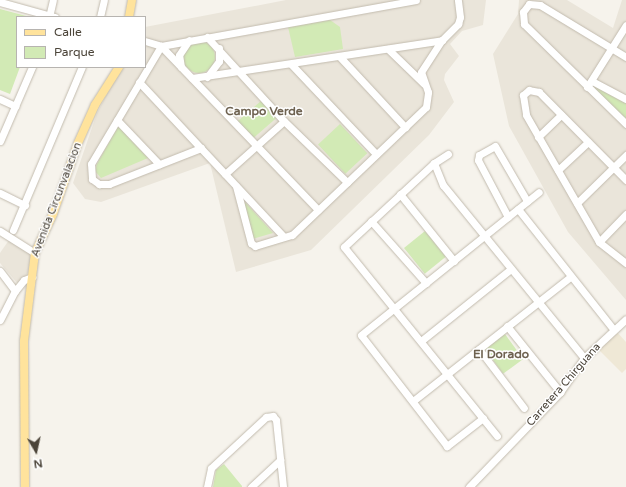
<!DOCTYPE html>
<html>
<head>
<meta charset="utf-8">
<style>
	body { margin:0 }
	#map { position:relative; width:626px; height:487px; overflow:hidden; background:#f6f3ec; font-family:"Varela Round",sans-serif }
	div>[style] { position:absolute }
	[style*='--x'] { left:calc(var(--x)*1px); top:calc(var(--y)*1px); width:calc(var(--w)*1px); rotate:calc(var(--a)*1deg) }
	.residential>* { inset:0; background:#eae5da }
	.education>* { inset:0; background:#efe8d6 }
	.green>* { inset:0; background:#d2eab5; transform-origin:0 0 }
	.round { border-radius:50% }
	.roads { filter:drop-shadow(0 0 1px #c2bbae) drop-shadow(0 0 1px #c2bbae) }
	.minor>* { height:7px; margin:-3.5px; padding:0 3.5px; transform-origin:3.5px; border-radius:3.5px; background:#fff }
	.major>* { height:8px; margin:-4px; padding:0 4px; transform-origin:4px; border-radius:4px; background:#ffe39c }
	span { translate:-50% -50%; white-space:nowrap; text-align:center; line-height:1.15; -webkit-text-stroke:3px #fff; paint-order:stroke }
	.street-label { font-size:11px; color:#4b4439 }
	.neighbourhood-label { font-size:12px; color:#6e6250; font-weight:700 }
	.legend { position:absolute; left:16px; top:16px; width:130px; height:52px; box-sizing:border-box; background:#fff; border:1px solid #b7b4b0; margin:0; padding:5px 7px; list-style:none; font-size:12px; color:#4b4439 }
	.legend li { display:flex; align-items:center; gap:8px; height:20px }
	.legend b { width:20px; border:1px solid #b7b4b0 }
	.north { position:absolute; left:16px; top:431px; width:40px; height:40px; -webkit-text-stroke:3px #fff; paint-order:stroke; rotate:171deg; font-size:11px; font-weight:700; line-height:16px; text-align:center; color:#4b4439 }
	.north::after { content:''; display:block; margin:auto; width:14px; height:18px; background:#4b4439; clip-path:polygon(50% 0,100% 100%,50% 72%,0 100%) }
</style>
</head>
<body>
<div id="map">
	<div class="residential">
		<div style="clip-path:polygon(286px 0,486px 0,483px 25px,462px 31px,450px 44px,459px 56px,445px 74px,444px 80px,454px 102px,429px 135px,311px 250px,236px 272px,210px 163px,101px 202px,85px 199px,73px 183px,97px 113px,121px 67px,145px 67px,145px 27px)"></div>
		<div style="clip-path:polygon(519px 0,567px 0,613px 28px,622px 0,626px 0,626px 300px,568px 232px,509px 126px,493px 54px,518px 14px)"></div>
		<div style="clip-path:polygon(9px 240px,32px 253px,32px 264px,23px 282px,18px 284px,0 263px,0 253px)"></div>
	</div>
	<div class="education">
		<div style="clip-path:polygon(617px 332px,626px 342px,626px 369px,622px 373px,598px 349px)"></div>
	</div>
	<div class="green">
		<div style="clip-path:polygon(0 9px,30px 17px,17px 17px,17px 67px,20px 67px,10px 94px,0 90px)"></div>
		<div style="clip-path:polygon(330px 20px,340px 27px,343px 49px,295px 57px,288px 27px)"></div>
		<div class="round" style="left:183px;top:41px;width:32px;height:32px"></div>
		<div style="clip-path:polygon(593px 84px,626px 103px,626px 122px,591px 88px)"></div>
		<div style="left:261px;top:101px;width:23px;height:31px;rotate:49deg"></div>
		<div style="left:340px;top:124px;width:40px;height:30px;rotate:47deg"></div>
		<div style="clip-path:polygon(118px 126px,148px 158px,101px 178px,95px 171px,97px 164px)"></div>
		<div style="clip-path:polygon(245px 202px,273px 233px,252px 239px,243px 203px)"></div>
		<div style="left:425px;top:231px;width:33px;height:27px;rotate:51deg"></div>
		<div style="left:505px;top:334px;width:31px;height:25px;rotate:54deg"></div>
		<div style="clip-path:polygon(224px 464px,242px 486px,242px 487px,213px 487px,216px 470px)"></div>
	</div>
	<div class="roads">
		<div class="minor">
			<div style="--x:0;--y:2;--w:57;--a:15.3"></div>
			<div style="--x:49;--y:17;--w:17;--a:-77"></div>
			<div style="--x:100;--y:17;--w:17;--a:-77"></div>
			<div style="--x:207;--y:37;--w:114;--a:47.5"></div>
			<div style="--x:284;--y:121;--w:88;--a:44.1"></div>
			<div style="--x:145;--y:41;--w:17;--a:17"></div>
			<div style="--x:161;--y:46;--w:259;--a:-10.2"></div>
			<div style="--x:161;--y:46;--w:137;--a:120.7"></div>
			<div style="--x:91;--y:164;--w:15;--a:86"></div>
			<div style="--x:92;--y:179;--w:9;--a:36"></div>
			<div style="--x:99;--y:184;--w:10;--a:0"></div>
			<div style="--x:109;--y:184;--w:99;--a:-21.4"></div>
			<div style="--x:161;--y:46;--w:227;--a:46.2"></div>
			<div style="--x:388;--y:49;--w:50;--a:44.2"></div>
			<div style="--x:340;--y:57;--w:96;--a:47.1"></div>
			<div style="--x:626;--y:57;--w:100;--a:-148.8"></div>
			<div style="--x:540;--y:5;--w:11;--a:-175"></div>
			<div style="--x:529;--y:4;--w:10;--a:127"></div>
			<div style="--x:523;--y:12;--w:12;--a:85"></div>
			<div style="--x:524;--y:24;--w:143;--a:44.4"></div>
			<div style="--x:291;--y:64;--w:124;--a:46.6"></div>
			<div style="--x:181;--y:67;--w:12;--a:-99"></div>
			<div style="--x:179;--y:55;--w:18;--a:-56"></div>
			<div style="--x:207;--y:77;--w:20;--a:-53"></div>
			<div style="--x:219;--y:61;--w:13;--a:-90"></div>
			<div style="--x:192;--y:78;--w:253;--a:-8.6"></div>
			<div style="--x:592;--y:81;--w:38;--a:28"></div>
			<div style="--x:139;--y:82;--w:212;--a:46.9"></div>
			<div style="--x:587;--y:87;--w:73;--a:-57.8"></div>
			<div style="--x:0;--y:99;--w:17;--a:25"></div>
			<div style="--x:117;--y:120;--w:61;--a:46.3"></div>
			<div style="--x:538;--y:137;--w:32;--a:-44"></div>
			<div style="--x:0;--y:141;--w:81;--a:-66.6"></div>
			<div style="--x:448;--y:154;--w:17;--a:147"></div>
			<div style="--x:434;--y:163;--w:123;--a:137"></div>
			<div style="--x:344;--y:247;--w:243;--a:51"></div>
			<div style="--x:434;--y:163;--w:24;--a:68"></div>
			<div style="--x:443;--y:185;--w:223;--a:50.8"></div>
			<div style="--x:558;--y:170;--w:41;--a:-43"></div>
			<div style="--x:225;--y:174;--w:79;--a:-41.9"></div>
			<div style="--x:626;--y:180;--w:124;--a:-134.7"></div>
			<div style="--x:539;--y:92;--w:10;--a:-169"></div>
			<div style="--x:529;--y:90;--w:8;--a:140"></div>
			<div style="--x:523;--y:95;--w:20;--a:81"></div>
			<div style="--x:526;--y:115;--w:146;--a:60.1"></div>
			<div style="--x:599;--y:242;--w:34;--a:38"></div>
			<div style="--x:236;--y:186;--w:59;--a:75.3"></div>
			<div style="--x:251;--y:243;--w:5;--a:37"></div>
			<div style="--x:255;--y:246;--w:39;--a:-17"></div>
			<div style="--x:292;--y:235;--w:185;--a:-43.7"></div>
			<div style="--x:426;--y:107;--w:15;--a:-82"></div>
			<div style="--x:428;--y:92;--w:21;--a:-109"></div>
			<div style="--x:421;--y:72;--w:38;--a:-57"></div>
			<div style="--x:442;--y:40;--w:23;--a:-45"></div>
			<div style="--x:458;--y:24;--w:7;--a:-74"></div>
			<div style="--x:460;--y:17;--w:17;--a:-97"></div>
			<div style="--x:0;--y:193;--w:28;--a:26"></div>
			<div style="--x:400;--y:194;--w:86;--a:51.1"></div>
			<div style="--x:577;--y:203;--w:69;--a:-44.4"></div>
			<div style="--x:518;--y:209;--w:154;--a:51.6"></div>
			<div style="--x:508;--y:217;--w:64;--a:-117.8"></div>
			<div style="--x:478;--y:160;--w:5;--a:-79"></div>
			<div style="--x:479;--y:155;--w:18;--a:-29"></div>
			<div style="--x:495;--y:146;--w:64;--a:59.8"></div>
			<div style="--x:371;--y:221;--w:83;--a:48.4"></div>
			<div style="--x:13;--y:230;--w:177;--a:-67.1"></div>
			<div style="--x:0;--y:231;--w:41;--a:32.2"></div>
			<div style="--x:599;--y:242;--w:39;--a:-46"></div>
			<div style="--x:0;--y:271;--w:25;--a:53"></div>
			<div style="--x:0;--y:320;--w:33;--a:-63"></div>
			<div style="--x:15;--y:291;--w:14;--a:-51"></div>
			<div style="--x:24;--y:280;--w:9;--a:-21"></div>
			<div style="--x:507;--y:326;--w:85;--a:51.2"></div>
			<div style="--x:421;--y:341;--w:115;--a:-38.7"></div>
			<div style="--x:479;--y:349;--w:74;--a:52.7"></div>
			<div style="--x:413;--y:401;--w:201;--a:-38.3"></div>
			<div style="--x:483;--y:418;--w:46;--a:142.1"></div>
			<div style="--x:447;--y:446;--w:140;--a:-127.8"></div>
			<div style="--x:361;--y:335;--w:228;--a:-38.8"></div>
			<div style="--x:207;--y:487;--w:19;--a:-78"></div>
			<div style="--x:211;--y:468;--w:75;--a:-42.8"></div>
			<div style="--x:266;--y:417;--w:7;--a:-8"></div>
			<div style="--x:273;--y:416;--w:5;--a:53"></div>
			<div style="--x:276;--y:420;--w:67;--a:84"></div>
			<div style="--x:251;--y:487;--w:40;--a:-43"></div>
			<div style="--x:469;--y:487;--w:132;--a:-46.2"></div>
			<div style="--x:560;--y:392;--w:42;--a:-54.8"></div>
			<div style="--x:584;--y:358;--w:57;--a:-42.9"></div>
		</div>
		<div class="major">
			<div style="--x:129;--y:17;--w:17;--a:-80"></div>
			<div style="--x:25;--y:487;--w:146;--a:-90.4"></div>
			<div style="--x:24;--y:341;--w:89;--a:-82.9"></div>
			<div style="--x:35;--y:253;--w:43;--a:-65.2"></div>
			<div style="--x:53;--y:214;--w:75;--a:-70.6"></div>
			<div style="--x:78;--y:143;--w:42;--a:-65.9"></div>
			<div style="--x:95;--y:105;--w:45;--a:-57.7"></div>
		</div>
	</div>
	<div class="street-label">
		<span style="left:57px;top:200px;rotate:-69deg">Avenida Circunvalacion</span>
		<span style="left:564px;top:385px;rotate:-49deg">Carretera Chirguana</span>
	</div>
	<div class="neighbourhood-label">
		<span style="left:264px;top:112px">Campo Verde</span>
		<span style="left:501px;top:355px">El Dorado</span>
	</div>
	<ul class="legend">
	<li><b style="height:5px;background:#ffe39c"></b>Calle</li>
	<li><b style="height:11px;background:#d2eab5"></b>Parque</li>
	</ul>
	<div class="north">N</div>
</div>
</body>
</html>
